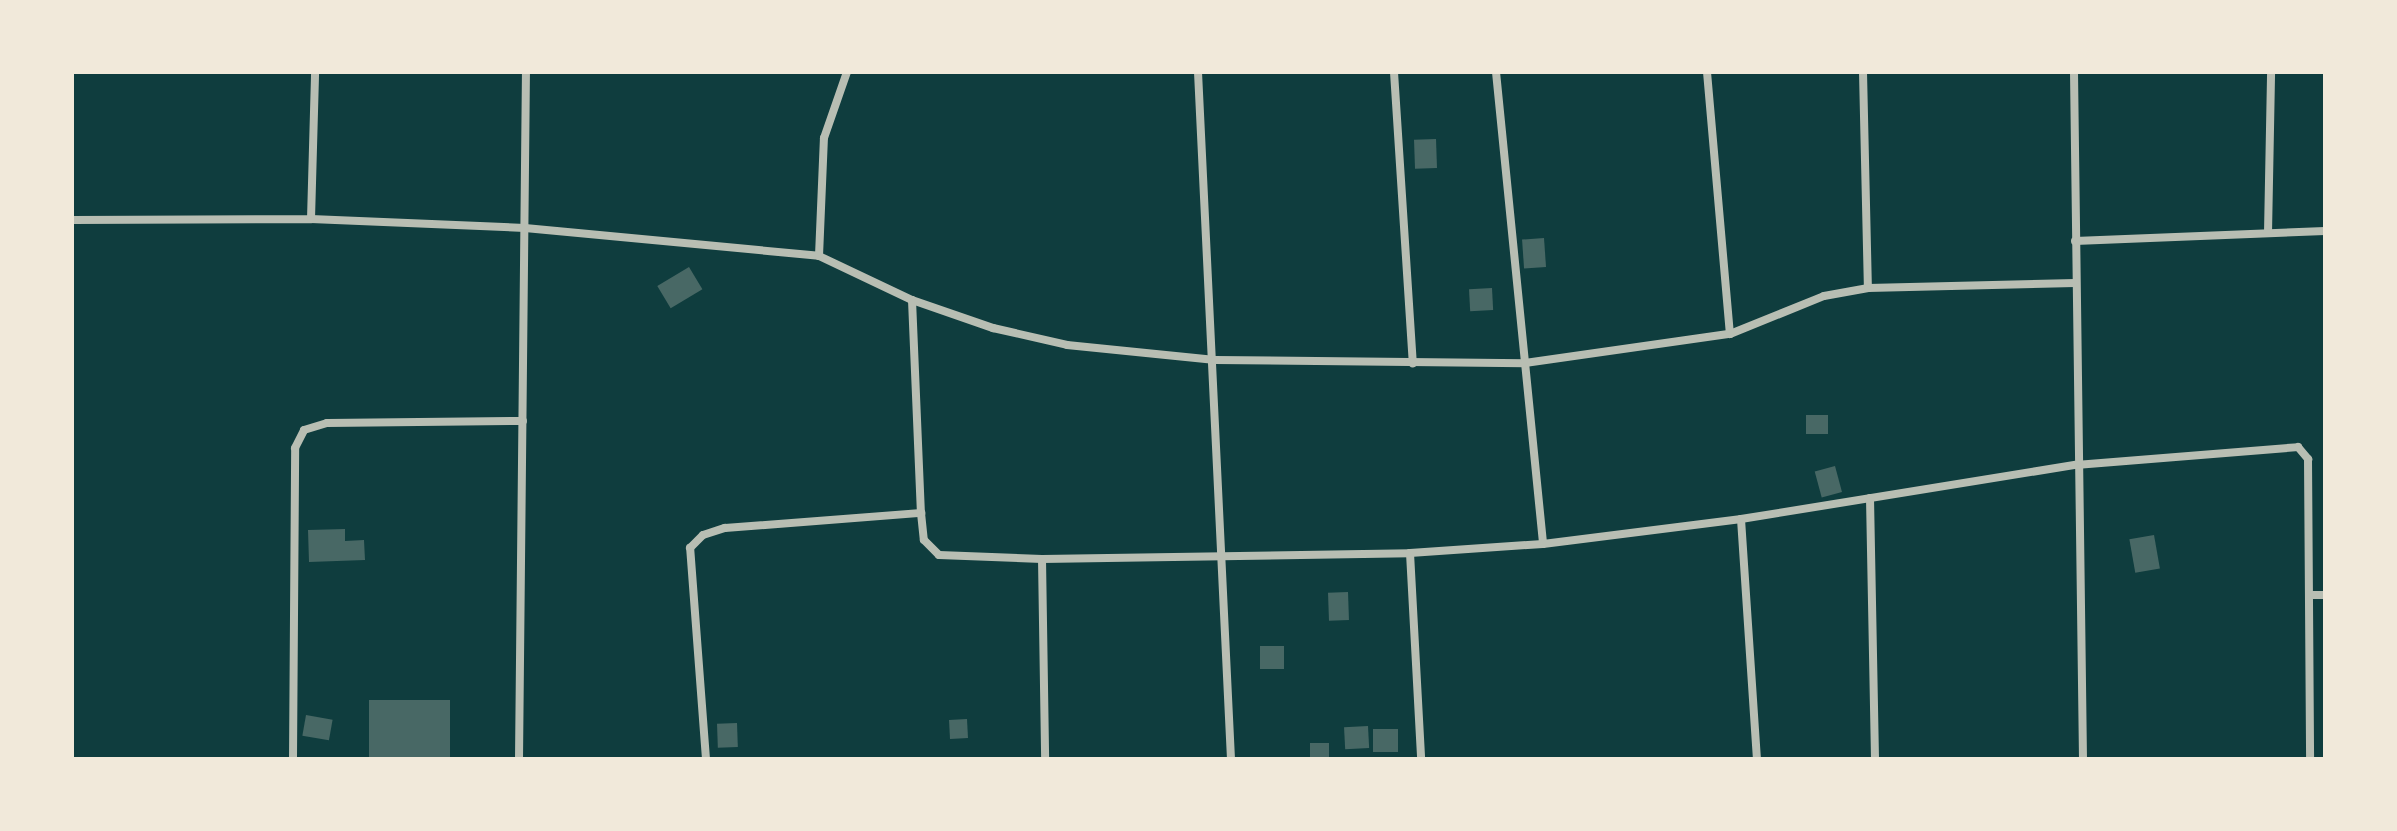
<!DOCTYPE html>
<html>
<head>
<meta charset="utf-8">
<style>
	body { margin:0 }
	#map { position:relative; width:2397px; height:831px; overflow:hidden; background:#0f3d3e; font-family:Figtree,sans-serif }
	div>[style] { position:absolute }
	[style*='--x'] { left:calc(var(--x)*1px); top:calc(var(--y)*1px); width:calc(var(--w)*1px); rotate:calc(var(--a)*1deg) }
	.building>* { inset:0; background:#486865; transform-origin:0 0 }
	.minor>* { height:8px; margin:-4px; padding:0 4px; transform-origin:4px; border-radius:4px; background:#b8beb3 }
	span { translate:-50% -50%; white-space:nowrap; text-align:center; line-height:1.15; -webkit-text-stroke:8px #f1e9da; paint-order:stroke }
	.frame { position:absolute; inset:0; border:74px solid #f1e9da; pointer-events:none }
</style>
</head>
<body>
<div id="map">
	<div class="building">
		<div style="left:1436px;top:139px;width:29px;height:22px;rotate:88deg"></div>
		<div style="left:1544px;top:238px;width:29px;height:22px;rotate:86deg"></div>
		<div style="left:689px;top:267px;width:26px;height:37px;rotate:59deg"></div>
		<div style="left:1492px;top:288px;width:22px;height:23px;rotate:87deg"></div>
		<div style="left:1828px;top:415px;width:19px;height:22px;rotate:90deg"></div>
		<div style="left:1835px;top:466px;width:27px;height:21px;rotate:75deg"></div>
		<div style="clip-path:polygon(345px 529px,345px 541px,364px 540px,365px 560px,309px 562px,308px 530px)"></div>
		<div style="left:2154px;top:535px;width:34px;height:25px;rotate:80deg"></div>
		<div style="left:1348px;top:592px;width:28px;height:20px;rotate:88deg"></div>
		<div style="left:1260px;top:646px;width:24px;height:23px"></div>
		<div style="left:369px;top:700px;width:81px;height:59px"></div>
		<div style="left:306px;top:715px;width:27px;height:21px;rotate:10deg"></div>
		<div style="left:967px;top:719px;width:19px;height:18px;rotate:87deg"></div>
		<div style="left:737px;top:723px;width:24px;height:20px;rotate:88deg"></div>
		<div style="left:1368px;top:726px;width:22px;height:24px;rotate:87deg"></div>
		<div style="left:1373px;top:729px;width:25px;height:23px"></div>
		<div style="left:1310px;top:743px;width:19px;height:16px"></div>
	</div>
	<div class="minor">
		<div style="--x:1198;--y:72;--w:688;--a:87.25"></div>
		<div style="--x:1394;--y:72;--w:292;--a:86.3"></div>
		<div style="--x:1496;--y:72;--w:474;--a:84.3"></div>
		<div style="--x:1707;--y:72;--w:263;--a:85"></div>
		<div style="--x:1863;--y:72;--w:216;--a:88.7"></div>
		<div style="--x:2074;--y:72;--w:687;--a:89.25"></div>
		<div style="--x:311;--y:219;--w:147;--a:-88.4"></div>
		<div style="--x:72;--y:220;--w:239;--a:-0.2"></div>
		<div style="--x:311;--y:219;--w:214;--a:2.4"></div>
		<div style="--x:525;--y:228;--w:295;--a:5.4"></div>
		<div style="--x:819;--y:256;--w:103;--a:25.3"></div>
		<div style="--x:912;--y:300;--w:86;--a:19.1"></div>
		<div style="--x:993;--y:328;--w:76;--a:12.9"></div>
		<div style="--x:1067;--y:345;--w:149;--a:5.8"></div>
		<div style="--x:1215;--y:360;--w:310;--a:0.6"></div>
		<div style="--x:1525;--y:363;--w:207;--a:-8.1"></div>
		<div style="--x:1730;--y:334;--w:101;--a:-22"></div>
		<div style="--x:1824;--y:296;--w:45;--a:-10.3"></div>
		<div style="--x:1868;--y:288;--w:207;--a:-1.4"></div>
		<div style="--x:2268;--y:233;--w:161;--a:-88.9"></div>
		<div style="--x:2075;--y:241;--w:250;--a:-2.3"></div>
		<div style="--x:819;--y:256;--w:118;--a:-87.6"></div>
		<div style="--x:824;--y:138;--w:70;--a:-70.8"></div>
		<div style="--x:912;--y:300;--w:213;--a:87.6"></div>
		<div style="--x:921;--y:513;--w:27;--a:84"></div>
		<div style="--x:924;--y:540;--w:21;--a:45"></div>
		<div style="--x:939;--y:555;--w:103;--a:2.2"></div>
		<div style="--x:1042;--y:559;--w:368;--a:-0.9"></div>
		<div style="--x:1410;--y:553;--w:133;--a:-3.9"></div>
		<div style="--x:1543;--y:544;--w:200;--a:-7.2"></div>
		<div style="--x:1741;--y:519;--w:339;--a:-9.2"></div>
		<div style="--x:2076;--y:465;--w:223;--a:-4.6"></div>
		<div style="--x:2298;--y:447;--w:16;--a:50"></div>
		<div style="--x:2308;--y:459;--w:300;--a:89.6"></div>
		<div style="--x:1870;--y:498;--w:261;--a:88.9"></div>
		<div style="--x:1741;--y:519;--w:241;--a:86.2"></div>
		<div style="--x:1410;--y:553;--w:206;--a:86.9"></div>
		<div style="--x:1042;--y:559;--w:200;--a:89.1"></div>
		<div style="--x:2309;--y:595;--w:16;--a:0"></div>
		<div style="--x:293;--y:759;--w:311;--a:-89.6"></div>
		<div style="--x:295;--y:448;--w:20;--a:-63"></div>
		<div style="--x:304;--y:430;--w:24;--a:-17"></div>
		<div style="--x:327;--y:423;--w:196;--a:-0.6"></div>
		<div style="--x:519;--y:759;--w:687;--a:-89.42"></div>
		<div style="--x:706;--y:759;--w:212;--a:-94.3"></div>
		<div style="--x:690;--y:548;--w:18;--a:-45"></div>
		<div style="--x:703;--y:535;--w:23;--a:-18"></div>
		<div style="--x:725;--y:528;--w:197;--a:-4.4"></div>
	</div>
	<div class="frame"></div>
</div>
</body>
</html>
